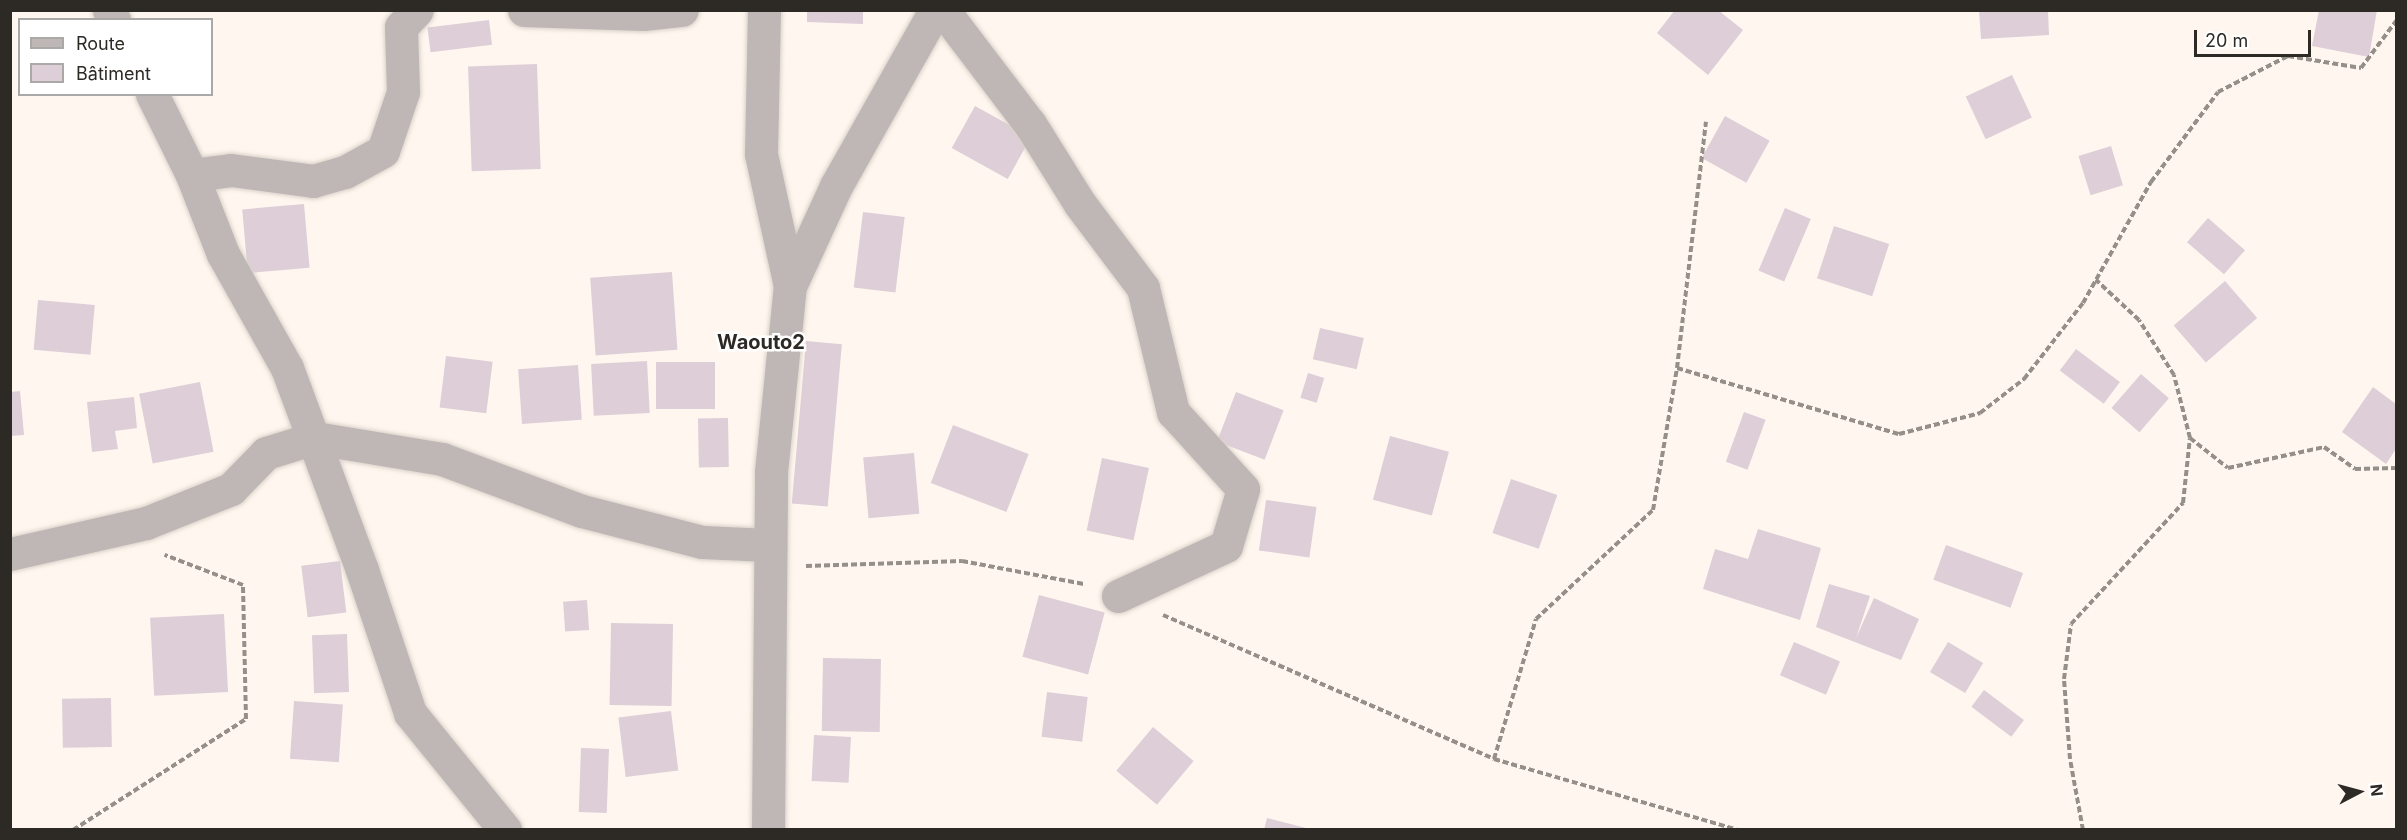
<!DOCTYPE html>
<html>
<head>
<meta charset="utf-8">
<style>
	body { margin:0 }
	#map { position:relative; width:2407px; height:840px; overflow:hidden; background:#fff7ef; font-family:Inter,sans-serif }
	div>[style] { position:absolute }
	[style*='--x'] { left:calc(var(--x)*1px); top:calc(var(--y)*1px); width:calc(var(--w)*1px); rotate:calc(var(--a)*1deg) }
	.building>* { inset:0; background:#deced8; transform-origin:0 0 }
	.path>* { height:4px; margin-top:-2px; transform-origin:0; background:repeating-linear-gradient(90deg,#958f89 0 6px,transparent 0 9px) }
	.roads { filter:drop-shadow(0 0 2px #d9d2ca) drop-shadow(0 0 2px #d9d2ca) }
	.street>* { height:33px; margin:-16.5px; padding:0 16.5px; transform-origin:16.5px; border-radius:16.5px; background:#bfb7b5 }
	span { translate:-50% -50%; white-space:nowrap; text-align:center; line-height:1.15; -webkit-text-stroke:5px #fff; paint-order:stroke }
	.neighbourhood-label { font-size:20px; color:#2d2924; font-weight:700 }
	.frame { position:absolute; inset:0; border:12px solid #2d2924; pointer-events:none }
	.legend { position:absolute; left:18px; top:18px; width:195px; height:78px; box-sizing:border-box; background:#fff; border:2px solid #aba9a7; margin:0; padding:8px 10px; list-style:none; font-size:18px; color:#2d2924 }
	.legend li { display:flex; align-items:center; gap:12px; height:30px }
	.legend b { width:30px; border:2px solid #aba9a7 }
	.north { position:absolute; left:2329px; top:762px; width:60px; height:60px; -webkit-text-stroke:4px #fff; paint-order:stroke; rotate:84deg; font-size:16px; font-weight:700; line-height:24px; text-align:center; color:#2d2924 }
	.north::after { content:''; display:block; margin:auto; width:21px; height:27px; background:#2d2924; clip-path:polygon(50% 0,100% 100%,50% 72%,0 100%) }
	.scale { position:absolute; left:2194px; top:30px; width:117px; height:27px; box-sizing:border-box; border:3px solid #2d2924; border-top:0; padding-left:8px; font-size:18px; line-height:21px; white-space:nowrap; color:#2d2924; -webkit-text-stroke:4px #fff; paint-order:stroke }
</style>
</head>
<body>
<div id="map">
	<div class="building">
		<div style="clip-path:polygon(807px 10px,863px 10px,863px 24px,807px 22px)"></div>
		<div style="clip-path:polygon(1675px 10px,1718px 10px,1743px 30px,1708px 75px,1657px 33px)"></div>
		<div style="clip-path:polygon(1979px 10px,2048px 10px,2049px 35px,1981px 39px)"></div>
		<div style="clip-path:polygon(2319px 10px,2377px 10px,2369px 57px,2312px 46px)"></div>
		<div style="left:489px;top:20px;width:25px;height:62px;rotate:83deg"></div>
		<div style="left:537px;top:64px;width:105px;height:69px;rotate:88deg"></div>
		<div style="left:2012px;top:75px;width:47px;height:51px;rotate:65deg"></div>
		<div style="left:975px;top:106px;width:64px;height:48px;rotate:29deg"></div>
		<div style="left:1725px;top:116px;width:51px;height:48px;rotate:29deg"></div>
		<div style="left:2111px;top:146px;width:41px;height:34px;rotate:73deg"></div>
		<div style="left:304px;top:204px;width:64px;height:62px;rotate:85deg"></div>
		<div style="left:1785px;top:208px;width:28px;height:68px;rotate:23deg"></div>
		<div style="left:863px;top:212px;width:42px;height:76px;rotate:7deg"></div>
		<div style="left:2208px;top:218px;width:49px;height:32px;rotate:41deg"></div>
		<div style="left:1834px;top:226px;width:58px;height:55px;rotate:18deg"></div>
		<div style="left:672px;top:272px;width:78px;height:82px;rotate:86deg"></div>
		<div style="left:2225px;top:281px;width:49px;height:68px;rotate:49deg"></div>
		<div style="left:38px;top:300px;width:57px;height:50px;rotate:5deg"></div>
		<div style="left:1320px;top:328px;width:45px;height:32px;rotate:13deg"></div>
		<div style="left:806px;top:341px;width:36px;height:163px;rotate:5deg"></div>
		<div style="left:2076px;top:349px;width:55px;height:27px;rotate:37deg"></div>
		<div style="left:446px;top:356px;width:47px;height:52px;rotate:7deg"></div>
		<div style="left:647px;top:361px;width:52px;height:56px;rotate:87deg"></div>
		<div style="left:715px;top:362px;width:47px;height:59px;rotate:90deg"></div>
		<div style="left:578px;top:365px;width:55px;height:60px;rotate:86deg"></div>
		<div style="left:1308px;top:373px;width:17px;height:26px;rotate:17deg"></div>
		<div style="left:2141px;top:374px;width:37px;height:45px;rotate:41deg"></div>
		<div style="left:200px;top:382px;width:71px;height:62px;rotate:79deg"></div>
		<div style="clip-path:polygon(2373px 387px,2396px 404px,2396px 449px,2386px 464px,2342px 432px)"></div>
		<div style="clip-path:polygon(20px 391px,24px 435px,10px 436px,10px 392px)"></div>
		<div style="left:1236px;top:392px;width:51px;height:53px;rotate:21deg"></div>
		<div style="clip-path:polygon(134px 397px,137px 428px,115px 431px,118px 449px,92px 452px,87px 402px)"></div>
		<div style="left:1744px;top:412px;width:23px;height:53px;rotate:20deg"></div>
		<div style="left:728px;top:418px;width:49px;height:30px;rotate:89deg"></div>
		<div style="left:953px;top:425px;width:81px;height:62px;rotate:21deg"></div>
		<div style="left:1390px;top:436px;width:61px;height:66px;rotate:15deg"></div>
		<div style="left:914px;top:453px;width:61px;height:51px;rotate:85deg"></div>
		<div style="left:1102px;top:458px;width:48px;height:74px;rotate:12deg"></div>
		<div style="left:1511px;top:479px;width:49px;height:57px;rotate:19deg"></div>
		<div style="left:1266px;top:500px;width:51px;height:51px;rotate:8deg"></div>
		<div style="clip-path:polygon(1758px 529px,1821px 548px,1800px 620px,1703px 589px,1715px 549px,1748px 559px)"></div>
		<div style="left:1946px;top:545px;width:82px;height:37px;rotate:20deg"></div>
		<div style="left:340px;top:561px;width:52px;height:39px;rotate:83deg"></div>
		<div style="clip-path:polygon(1829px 584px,1870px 596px,1856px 638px,1874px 598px,1919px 619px,1901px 660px,1816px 627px)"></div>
		<div style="left:1039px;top:595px;width:68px;height:64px;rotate:15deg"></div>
		<div style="left:587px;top:600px;width:30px;height:24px;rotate:86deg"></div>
		<div style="left:224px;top:614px;width:78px;height:74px;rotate:87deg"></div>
		<div style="left:611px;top:623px;width:62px;height:82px;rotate:1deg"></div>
		<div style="left:347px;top:634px;width:58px;height:35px;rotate:88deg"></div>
		<div style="left:1794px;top:642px;width:50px;height:36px;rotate:23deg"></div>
		<div style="left:1948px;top:642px;width:41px;height:35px;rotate:31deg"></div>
		<div style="left:823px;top:658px;width:58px;height:73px;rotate:1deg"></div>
		<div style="left:1984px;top:690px;width:50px;height:21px;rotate:37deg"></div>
		<div style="left:1047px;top:692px;width:41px;height:45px;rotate:7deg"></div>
		<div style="left:111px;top:698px;width:49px;height:49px;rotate:89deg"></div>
		<div style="left:294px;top:701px;width:49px;height:58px;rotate:4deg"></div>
		<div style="left:671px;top:711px;width:60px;height:53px;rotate:83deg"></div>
		<div style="left:1153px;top:727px;width:53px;height:57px;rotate:40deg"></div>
		<div style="left:814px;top:735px;width:37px;height:46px;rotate:3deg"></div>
		<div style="left:581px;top:748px;width:28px;height:64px;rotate:2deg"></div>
		<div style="clip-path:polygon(1267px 818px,1310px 829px,1310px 830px,1264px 830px)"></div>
	</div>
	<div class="path">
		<div style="--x:1677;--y:368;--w:232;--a:16.6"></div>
		<div style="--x:1899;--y:434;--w:84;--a:-14.5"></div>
		<div style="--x:1980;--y:413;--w:56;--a:-37.7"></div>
		<div style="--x:2024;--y:379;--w:96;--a:-52.2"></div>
		<div style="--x:2083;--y:303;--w:139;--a:-60.7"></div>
		<div style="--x:2151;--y:182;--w:112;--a:-53.3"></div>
		<div style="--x:2218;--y:92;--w:79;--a:-27.2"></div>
		<div style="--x:2288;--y:56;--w:74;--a:9.3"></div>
		<div style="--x:2361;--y:68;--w:59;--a:-53.3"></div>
		<div style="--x:2190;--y:438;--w:48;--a:38.3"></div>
		<div style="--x:2228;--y:468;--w:98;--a:-12.3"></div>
		<div style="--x:2324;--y:447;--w:38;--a:35"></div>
		<div style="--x:2355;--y:469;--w:41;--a:-1.4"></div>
		<div style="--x:806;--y:566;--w:156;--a:-1.8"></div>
		<div style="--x:962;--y:561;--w:124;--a:10.7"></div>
		<div style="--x:1163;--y:615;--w:361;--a:23.5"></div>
		<div style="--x:1494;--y:759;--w:254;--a:16.2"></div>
		<div style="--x:1494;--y:759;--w:146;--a:-73.3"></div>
		<div style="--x:1536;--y:619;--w:160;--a:-43"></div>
		<div style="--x:1653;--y:510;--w:144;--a:-80.4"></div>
		<div style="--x:1677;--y:368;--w:248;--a:-83.3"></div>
		<div style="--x:73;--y:830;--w:206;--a:-32.7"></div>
		<div style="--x:246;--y:719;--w:134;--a:-91.3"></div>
		<div style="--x:243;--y:585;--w:84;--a:-159"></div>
		<div style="--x:2083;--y:830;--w:72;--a:-100.4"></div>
		<div style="--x:2070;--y:759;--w:80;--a:-94.3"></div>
		<div style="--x:2064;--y:679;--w:55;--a:-82.7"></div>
		<div style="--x:2071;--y:624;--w:165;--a:-47.2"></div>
		<div style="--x:2183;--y:503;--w:65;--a:-83.9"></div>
		<div style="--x:2190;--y:438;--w:65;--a:-104.3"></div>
		<div style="--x:2174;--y:375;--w:65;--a:-122.5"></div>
		<div style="--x:2139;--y:320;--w:59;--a:-137.1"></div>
	</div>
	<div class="roads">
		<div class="street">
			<div style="--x:109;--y:10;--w:11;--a:63"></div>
			<div style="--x:524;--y:10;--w:119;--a:1.9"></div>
			<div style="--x:643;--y:14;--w:39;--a:-6"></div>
			<div style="--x:764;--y:10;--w:144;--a:91.2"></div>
			<div style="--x:761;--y:154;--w:135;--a:77.6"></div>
			<div style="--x:943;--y:10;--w:143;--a:52.7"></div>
			<div style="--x:1030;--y:124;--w:94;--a:58"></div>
			<div style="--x:1080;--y:204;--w:105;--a:53.1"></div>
			<div style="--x:1143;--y:288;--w:128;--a:76.4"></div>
			<div style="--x:1173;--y:412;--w:104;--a:47.7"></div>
			<div style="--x:1243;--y:489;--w:59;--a:106.6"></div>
			<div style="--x:1226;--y:546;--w:119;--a:155.2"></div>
			<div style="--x:152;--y:94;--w:90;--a:63.7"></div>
			<div style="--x:192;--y:175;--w:85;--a:68.6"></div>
			<div style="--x:223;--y:254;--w:131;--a:60.7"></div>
			<div style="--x:287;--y:368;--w:215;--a:69.6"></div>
			<div style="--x:362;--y:570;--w:151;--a:71.4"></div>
			<div style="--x:410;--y:713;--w:151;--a:50.9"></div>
			<div style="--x:192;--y:175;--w:39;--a:-7"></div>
			<div style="--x:231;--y:170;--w:83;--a:7.6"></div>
			<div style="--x:313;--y:181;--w:33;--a:-16"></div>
			<div style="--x:345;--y:172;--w:43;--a:-28.9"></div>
			<div style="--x:383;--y:151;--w:62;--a:-71.3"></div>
			<div style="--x:403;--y:92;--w:65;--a:-91.8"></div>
			<div style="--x:401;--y:27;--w:23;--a:-47"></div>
			<div style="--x:10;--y:554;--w:139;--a:-12.8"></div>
			<div style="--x:146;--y:523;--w:92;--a:-21.8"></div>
			<div style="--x:231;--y:489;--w:50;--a:-45.8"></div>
			<div style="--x:266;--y:453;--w:51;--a:-17"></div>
			<div style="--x:315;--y:438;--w:129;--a:9.4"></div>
			<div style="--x:442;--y:459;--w:149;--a:20.4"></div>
			<div style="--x:582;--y:511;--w:124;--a:14.5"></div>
			<div style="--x:702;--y:542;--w:67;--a:2.6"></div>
			<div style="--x:768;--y:830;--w:358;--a:-89.5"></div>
			<div style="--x:771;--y:472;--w:187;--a:-84.2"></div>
			<div style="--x:790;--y:286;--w:110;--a:-65.3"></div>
			<div style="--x:836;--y:186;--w:202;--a:-60.6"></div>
		</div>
	</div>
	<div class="neighbourhood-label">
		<span style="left:761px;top:342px">Waouto2</span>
	</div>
	<div class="frame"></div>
	<ul class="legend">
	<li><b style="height:8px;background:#bfb7b5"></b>Route</li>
	<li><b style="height:16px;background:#deced8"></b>Bâtiment</li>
	</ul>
	<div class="north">N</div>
	<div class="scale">20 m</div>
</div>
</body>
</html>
